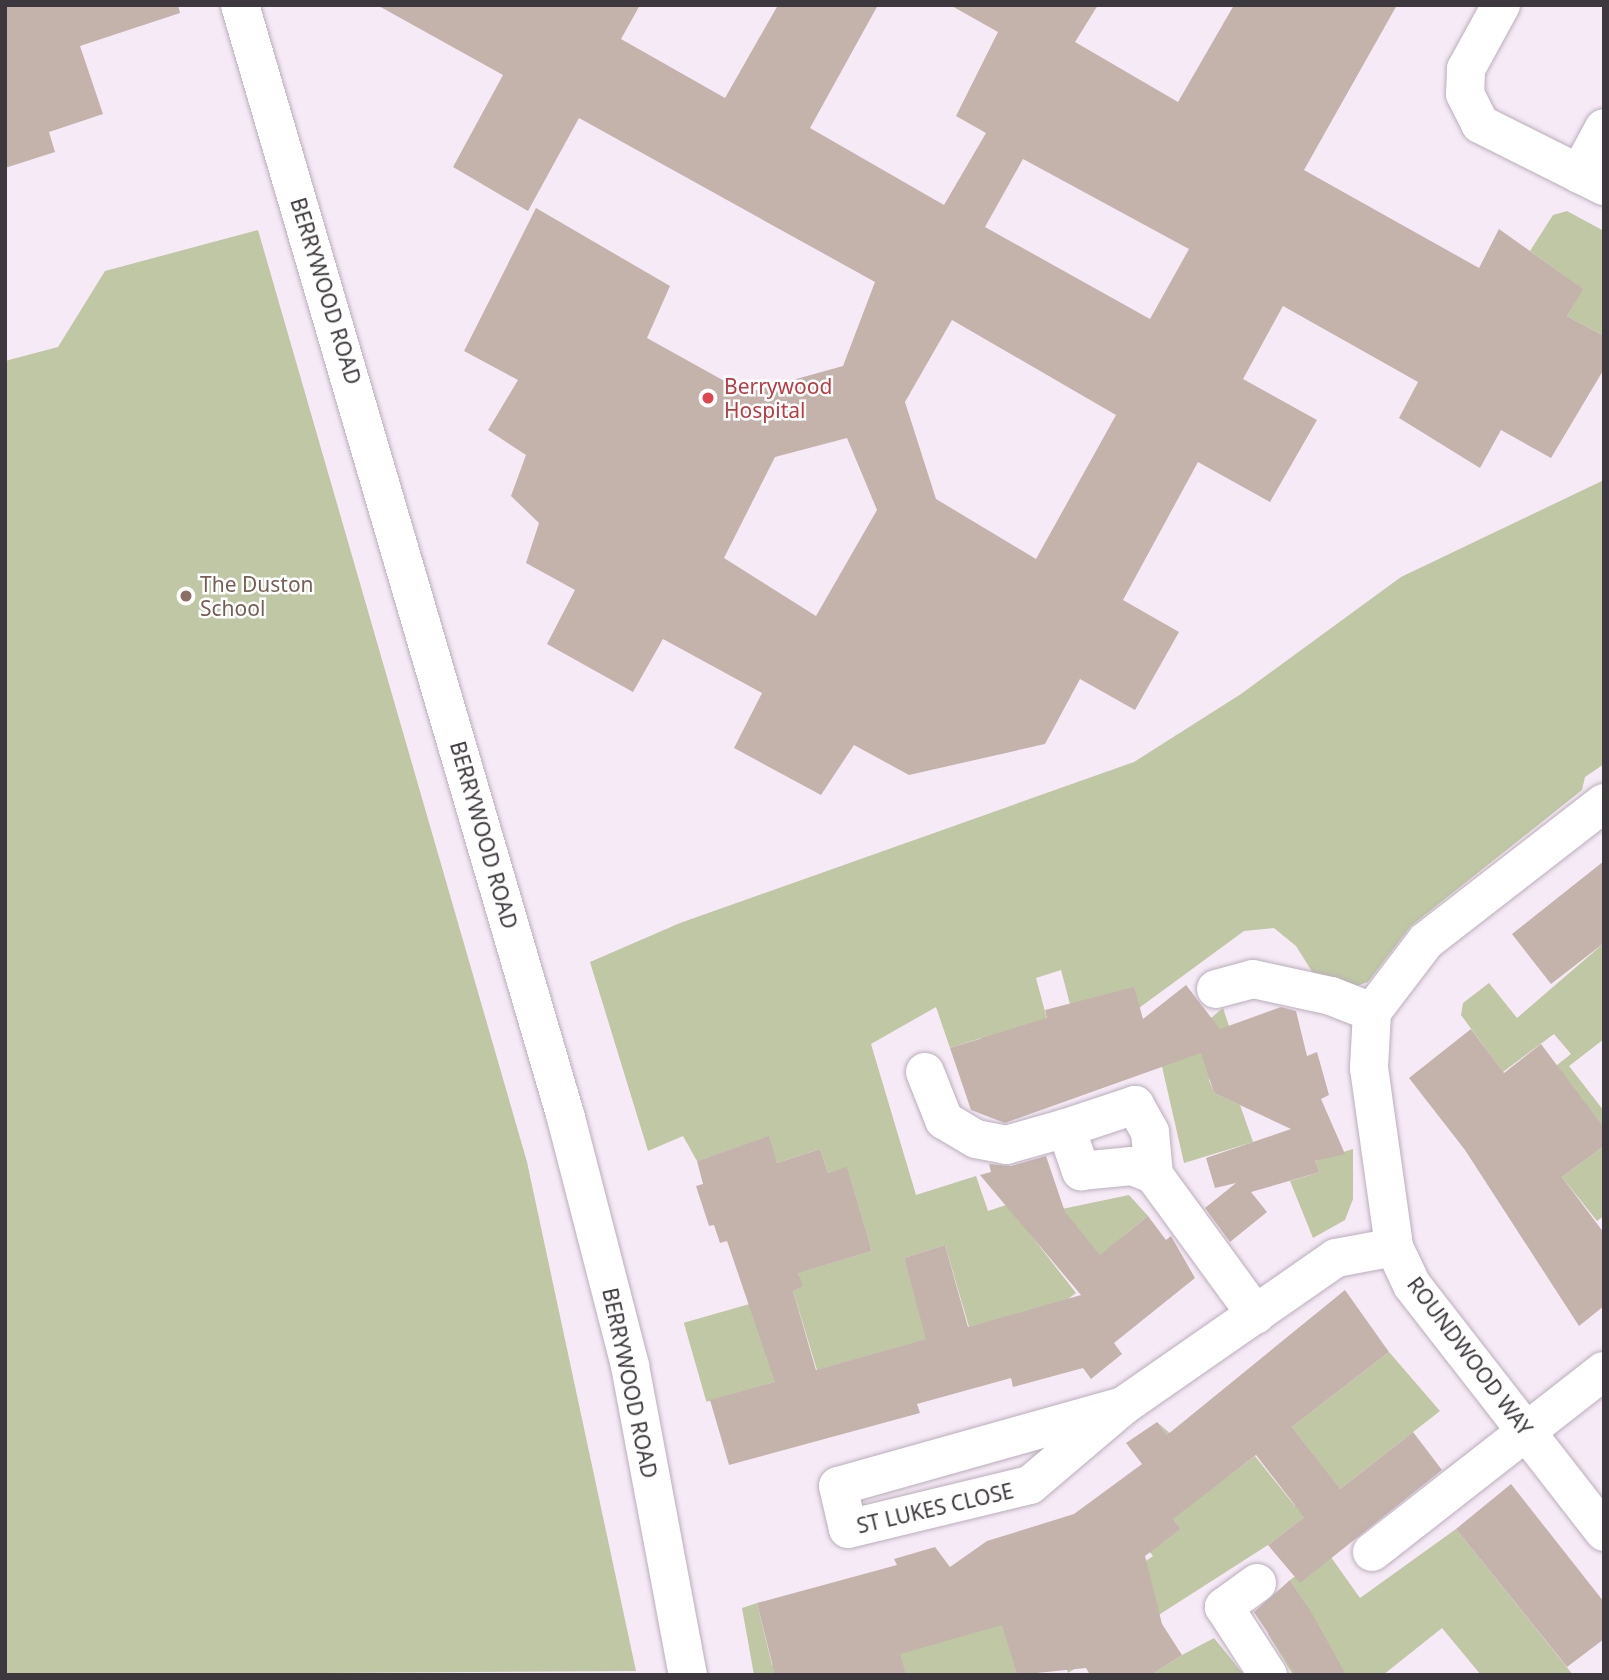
<!DOCTYPE html>
<html>
<head>
<meta charset="utf-8">
<style>
	body { margin:0 }
	#map { position:relative; width:1609px; height:1680px; overflow:hidden; background:#f7eaf7; font-family:"Noto Sans",sans-serif }
	div>[style] { position:absolute }
	[style*='--x'] { left:calc(var(--x)*1px); top:calc(var(--y)*1px); width:calc(var(--w)*1px); rotate:calc(var(--a)*1deg) }
	.green>* { inset:0; background:#bfc7a4; transform-origin:0 0 }
	.building>* { inset:0; background:#c4b3ab }
	.roads { filter:drop-shadow(0 0 2px #baaebb) drop-shadow(0 0 2px #baaebb) }
	.minor>* { height:38px; margin:-19px; padding:0 19px; transform-origin:19px; border-radius:19px; background:#fff }
	.dots>* { width:19px; height:19px; translate:-50% -50%; box-sizing:border-box; border:4px solid #fff; border-radius:50% }
	span { translate:-50% -50%; white-space:nowrap; text-align:center; line-height:1.15; -webkit-text-stroke:5px #fff; paint-order:stroke }
	.street-label { font-size:21px; color:#3d383d }
	.health-label { font-size:21px; color:#be3a42 }
	.left { translate:0 -50%; text-align:left }
	.education-label { font-size:21px; color:#785e54 }
	.frame { position:absolute; inset:0; border:7px solid #3d383d; pointer-events:none }
</style>
</head>
<body>
<div id="map">
	<div class="green">
		<div style="clip-path:polygon(1567px 211px,1604px 231px,1604px 336px,1567px 316px,1582px 289px,1530px 251px,1553px 215px)"></div>
		<div style="clip-path:polygon(258px 230px,527px 1162px,636px 1671px,5px 1675px,5px 361px,58px 347px,105px 271px)"></div>
		<div style="clip-path:polygon(1604px 480px,1604px 764px,1585px 777px,1582px 790px,1411px 926px,1368px 982px,1348px 989px,1318px 981px,1296px 946px,1274px 928px,1244px 931px,1139px 1008px,1072px 1012px,1061px 970px,1036px 978px,1047px 1019px,988px 1055px,981px 1038px,950px 1048px,936px 1007px,871px 1044px,916px 1195px,976px 1176px,988px 1211px,1024px 1199px,1062px 1209px,1129px 1195px,1148px 1216px,1121px 1238px,1109px 1268px,1030px 1234px,1076px 1293px,1044px 1317px,1030px 1310px,969px 1327px,945px 1245px,904px 1258px,927px 1339px,817px 1370px,793px 1291px,802px 1286px,793px 1257px,807px 1270px,872px 1251px,847px 1168px,828px 1173px,820px 1149px,777px 1163px,768px 1137px,697px 1161px,683px 1136px,648px 1151px,590px 962px,680px 923px,1134px 762px,1241px 694px,1401px 577px)"></div>
		<div style="clip-path:polygon(1604px 943px,1604px 1039px,1569px 1066px,1604px 1111px,1604px 1128px,1505px 1106px,1571px 1054px,1554px 1034px,1503px 1072px,1461px 1015px,1463px 1003px,1489px 983px,1517px 1018px)"></div>
		<div style="clip-path:polygon(1223px 1008px,1241px 1062px,1214px 1069px,1209px 1080px,1214px 1093px,1240px 1105px,1253px 1142px,1184px 1163px,1150px 1014px,1211px 1018px)"></div>
		<div style="clip-path:polygon(1604px 1146px,1604px 1216px,1597px 1221px,1562px 1177px)"></div>
		<div style="clip-path:polygon(1353px 1149px,1353px 1199px,1345px 1220px,1313px 1238px,1290px 1181px,1320px 1172px,1315px 1161px)"></div>
		<div style="left:753px;top:1303px;width:82px;height:72px;rotate:74deg"></div>
		<div style="clip-path:polygon(1389px 1352px,1440px 1411px,1268px 1545px,1068px 1673px,1053px 1626px,1153px 1556px,1105px 1495px,1108px 1489px,1139px 1529px,1147px 1524px,1162px 1543px,1181px 1529px,1164px 1508px,1201px 1479px,1157px 1422px,1223px 1480px,1255px 1456px,1295px 1506px,1331px 1478px,1292px 1427px)"></div>
		<div style="clip-path:polygon(1456px 1529px,1573px 1675px,1481px 1675px,1442px 1628px,1383px 1675px,1293px 1675px,1268px 1634px,1307px 1606px,1290px 1580px,1328px 1553px,1360px 1598px)"></div>
		<div style="clip-path:polygon(996px 1601px,1017px 1675px,906px 1675px,894px 1655px)"></div>
		<div style="clip-path:polygon(757px 1603px,772px 1665px,806px 1657px,811px 1675px,754px 1675px,742px 1608px)"></div>
		<div style="clip-path:polygon(1214px 1638px,1244px 1675px,1151px 1675px,1182px 1655px)"></div>
	</div>
	<div class="building">
		<div style="clip-path:polygon(5px 5px,178px 5px,180px 13px,80px 46px,103px 114px,49px 132px,55px 152px,5px 168px)"></div>
		<div style="clip-path:polygon(evenodd,377px 5px,640px 5px,621px 39px,725px 98px,778px 5px,878px 5px,810px 128px,944px 205px,986px 133px,956px 116px,998px 32px,950px 5px,1098px 5px,1075px 42px,1178px 102px,1234px 5px,1397px 5px,1304px 170px,1479px 268px,1499px 229px,1583px 289px,1567px 316px,1604px 336px,1604px 369px,1551px 458px,1501px 430px,1480px 468px,1399px 418px,1418px 382px,1283px 306px,1243px 379px,1317px 420px,1270px 502px,1198px 462px,1123px 600px,1179px 632px,1135px 710px,1080px 679px,1045px 744px,909px 775px,854px 745px,821px 795px,734px 748px,762px 693px,663px 639px,633px 692px,547px 644px,575px 590px,526px 563px,539px 523px,511px 496px,526px 455px,488px 430px,518px 380px,464px 351px,536px 208px,670px 286px,647px 338px,746px 393px,843px 366px,875px 282px,579px 118px,528px 211px,453px 167px,503px 75px,377px 5px,1023px 159px,1189px 249px,1150px 319px,985px 227px,1023px 159px,377px 5px,952px 320px,1116px 415px,1036px 559px,936px 499px,905px 402px,952px 320px,377px 5px,847px 438px,877px 510px,816px 616px,724px 558px,775px 457px,847px 438px)"></div>
		<div style="clip-path:polygon(1604px 861px,1604px 943px,1551px 984px,1512px 934px)"></div>
		<div style="clip-path:polygon(1186px 985px,1220px 1029px,1281px 1007px,1296px 1011px,1307px 1056px,1317px 1052px,1329px 1095px,1321px 1099px,1345px 1154px,1315px 1161px,1320px 1172px,1251px 1192px,1267px 1212px,1230px 1242px,1205px 1208px,1236px 1183px,1215px 1188px,1206px 1158px,1291px 1129px,1214px 1093px,1201px 1053px,1005px 1123px,971px 1110px,950px 1048px,1047px 1018px,1045px 1010px,1134px 987px,1143px 1019px)"></div>
		<div style="clip-path:polygon(1471px 1029px,1504px 1073px,1541px 1044px,1604px 1128px,1604px 1146px,1562px 1177px,1604px 1233px,1604px 1306px,1579px 1326px,1465px 1150px,1409px 1078px)"></div>
		<div style="clip-path:polygon(769px 1136px,777px 1163px,820px 1149px,828px 1173px,847px 1167px,872px 1251px,798px 1273px,803px 1286px,793px 1291px,816px 1370px,926px 1339px,904px 1258px,945px 1245px,968px 1327px,1081px 1295px,980px 1175px,991px 1172px,989px 1164px,1011px 1166px,1046px 1156px,1065px 1212px,1100px 1255px,1148px 1216px,1166px 1240px,1171px 1236px,1195px 1278px,1114px 1343px,1122px 1354px,1091px 1379px,1083px 1368px,1013px 1387px,1011px 1378px,917px 1404px,920px 1413px,729px 1465px,710px 1400px,775px 1382px,727px 1241px,720px 1243px,714px 1225px,709px 1226px,696px 1186px,703px 1184px,697px 1161px)"></div>
		<div style="clip-path:polygon(1345px 1290px,1389px 1352px,1292px 1427px,1340px 1489px,1413px 1432px,1442px 1470px,1300px 1583px,1268px 1545px,1304px 1517px,1256px 1455px,1173px 1519px,1181px 1529px,1145px 1556px,1162px 1624px,1182px 1655px,1151px 1675px,1090px 1675px,1086px 1668px,1017px 1675px,1002px 1625px,900px 1654px,906px 1675px,775px 1675px,757px 1603px,897px 1565px,894px 1559px,935px 1547px,950px 1567px,987px 1541px,1074px 1514px,1142px 1464px,1126px 1443px,1157px 1422px,1167px 1435px)"></div>
		<div style="clip-path:polygon(1511px 1484px,1604px 1602px,1604px 1639px,1567px 1667px,1456px 1529px)"></div>
		<div style="clip-path:polygon(1290px 1580px,1310px 1610px,1346px 1675px,1296px 1675px,1254px 1612px)"></div>
	</div>
	<div class="roads">
		<div class="minor">
			<div style="--x:240;--y:5;--w:1160;--a:73.67"></div>
			<div style="--x:566;--y:1118;--w:256;--a:75.5"></div>
			<div style="--x:630;--y:1366;--w:314;--a:79.4"></div>
			<div style="--x:1501;--y:5;--w:73;--a:118.7"></div>
			<div style="--x:1466;--y:69;--w:25;--a:92"></div>
			<div style="--x:1465;--y:94;--w:34;--a:63"></div>
			<div style="--x:1480;--y:124;--w:139;--a:26.6"></div>
			<div style="--x:1579;--y:174;--w:52;--a:-61.5"></div>
			<div style="--x:1604;--y:803;--w:225;--a:142.2"></div>
			<div style="--x:1426;--y:941;--w:89;--a:127.3"></div>
			<div style="--x:1372;--y:1012;--w:56;--a:93.1"></div>
			<div style="--x:1369;--y:1068;--w:181;--a:82"></div>
			<div style="--x:1394;--y:1247;--w:42;--a:64.7"></div>
			<div style="--x:1412;--y:1285;--w:313;--a:52.1"></div>
			<div style="--x:1216;--y:989;--w:38;--a:-15"></div>
			<div style="--x:1253;--y:979;--w:80;--a:12.3"></div>
			<div style="--x:1331;--y:996;--w:44;--a:21.3"></div>
			<div style="--x:925;--y:1072;--w:52;--a:68.4"></div>
			<div style="--x:944;--y:1120;--w:37;--a:31"></div>
			<div style="--x:976;--y:1139;--w:31;--a:11"></div>
			<div style="--x:1006;--y:1145;--w:62;--a:-15.8"></div>
			<div style="--x:1154;--y:1175;--w:43;--a:-95.3"></div>
			<div style="--x:1150;--y:1132;--w:31;--a:-119"></div>
			<div style="--x:1135;--y:1105;--w:73;--a:161.6"></div>
			<div style="--x:1066;--y:1128;--w:46;--a:70.8"></div>
			<div style="--x:1081;--y:1171;--w:51;--a:-5.6"></div>
			<div style="--x:1132;--y:1166;--w:24;--a:22"></div>
			<div style="--x:1154;--y:1175;--w:173;--a:53.9"></div>
			<div style="--x:1123;--y:1406;--w:296;--a:164.3"></div>
			<div style="--x:838;--y:1486;--w:44;--a:76.9"></div>
			<div style="--x:848;--y:1529;--w:187;--a:-13.6"></div>
			<div style="--x:1030;--y:1485;--w:122;--a:-40.3"></div>
			<div style="--x:1123;--y:1406;--w:259;--a:-34.8"></div>
			<div style="--x:1336;--y:1258;--w:59;--a:-10.7"></div>
			<div style="--x:1372;--y:1552;--w:294;--a:-38"></div>
			<div style="--x:1257;--y:1583;--w:41;--a:144"></div>
			<div style="--x:1224;--y:1607;--w:81;--a:57.1"></div>
		</div>
	</div>
	<div class="dots">
		<div style="left:708px;top:398px;background:#e0444e"></div>
		<div style="left:186px;top:596px;background:#8d6e63"></div>
	</div>
	<div class="street-label">
		<span style="left:326px;top:291px;rotate:73deg">BERRYWOOD ROAD</span>
		<span style="left:484px;top:835px;rotate:74deg">BERRYWOOD ROAD</span>
		<span style="left:1470px;top:1356px;rotate:53deg">ROUNDWOOD WAY</span>
		<span style="left:630px;top:1383px;rotate:78deg">BERRYWOOD ROAD</span>
		<span style="left:935px;top:1508px;rotate:-13deg">ST LUKES CLOSE</span>
	</div>
	<div class="health-label">
		<span class="left" style="left:724px;top:398px">Berrywood<br>Hospital</span>
	</div>
	<div class="education-label">
		<span class="left" style="left:200px;top:596px">The Duston<br>School</span>
	</div>
	<div class="frame"></div>
</div>
</body>
</html>
